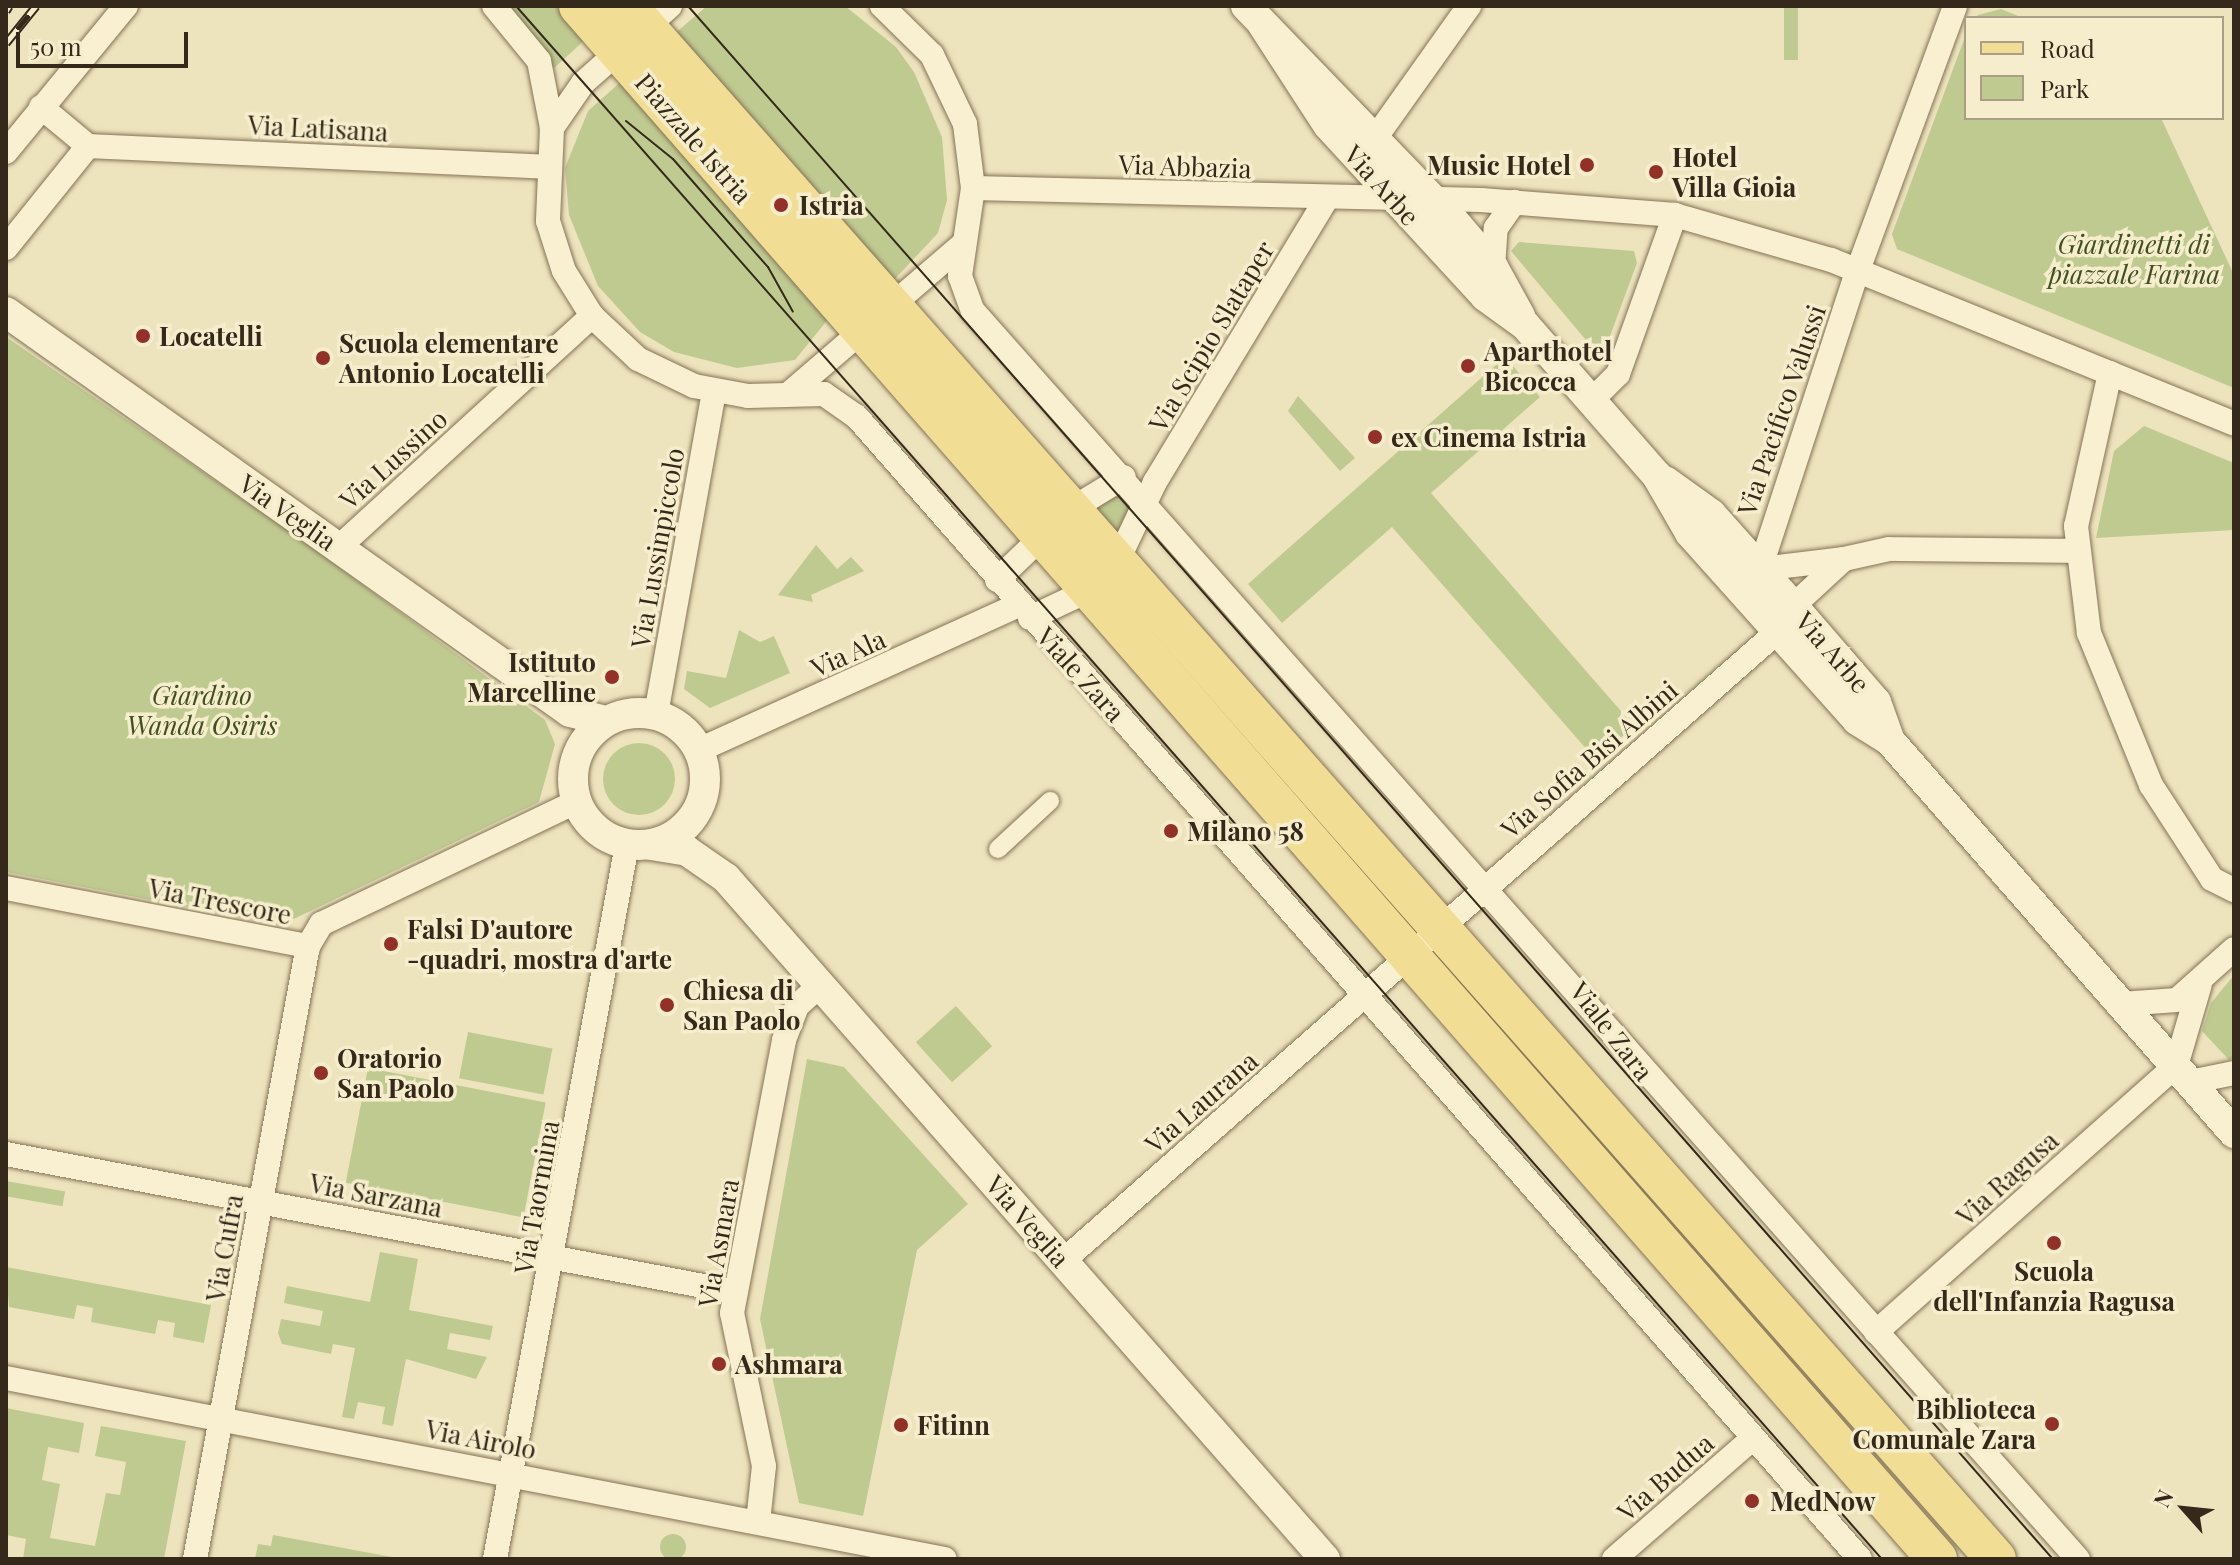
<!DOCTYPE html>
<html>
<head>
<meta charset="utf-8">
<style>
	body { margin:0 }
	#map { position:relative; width:2240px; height:1565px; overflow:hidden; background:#ede3bd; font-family:"Playfair Display",serif }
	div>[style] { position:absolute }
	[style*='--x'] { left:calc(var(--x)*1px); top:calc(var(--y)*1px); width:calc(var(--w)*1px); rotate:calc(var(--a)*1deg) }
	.green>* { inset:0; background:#bfca91; transform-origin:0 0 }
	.round { border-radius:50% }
	.roads { filter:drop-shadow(0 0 2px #847356) drop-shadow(0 0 2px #847356) }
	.pedestrian>* { height:18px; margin:-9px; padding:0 9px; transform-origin:9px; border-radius:9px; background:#f8f0d0 }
	.minor>* { height:24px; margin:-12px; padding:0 12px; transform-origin:12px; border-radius:12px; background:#f8f0d0 }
	.tertiary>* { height:30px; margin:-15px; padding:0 15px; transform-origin:15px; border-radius:15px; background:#f8f0d0 }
	.tertiary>.ring { margin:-15px; padding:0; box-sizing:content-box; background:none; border:30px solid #f8f0d0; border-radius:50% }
	.primary>* { height:40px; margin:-20px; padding:0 20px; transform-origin:20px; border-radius:20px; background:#f1dd93 }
	.tram>* { height:2px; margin:-1px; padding:0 1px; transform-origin:1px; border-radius:1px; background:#34291b }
	.rail>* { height:9px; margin-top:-4.5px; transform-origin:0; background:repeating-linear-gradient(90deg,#f5edcc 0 18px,#34291b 0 36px); box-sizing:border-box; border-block:2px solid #34291b }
	.dots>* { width:22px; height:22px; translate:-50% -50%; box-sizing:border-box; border:4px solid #f5edcc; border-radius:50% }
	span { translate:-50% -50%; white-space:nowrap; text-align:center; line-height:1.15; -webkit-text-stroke:7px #f5edcc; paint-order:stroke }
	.street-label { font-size:26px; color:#34291b }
	.poi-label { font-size:26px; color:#34291b; font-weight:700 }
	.left { translate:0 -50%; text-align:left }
	.right { translate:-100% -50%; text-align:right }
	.park-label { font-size:26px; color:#405022; font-style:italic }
	.frame { position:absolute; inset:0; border:8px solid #34291b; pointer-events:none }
	.legend { position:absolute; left:1964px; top:16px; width:260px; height:104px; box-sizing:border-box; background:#f5edcc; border:2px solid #a89f85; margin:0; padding:10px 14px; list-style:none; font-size:24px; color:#34291b }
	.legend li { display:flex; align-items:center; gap:16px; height:40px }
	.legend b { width:40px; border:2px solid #a89f85 }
	.north { position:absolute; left:2144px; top:1469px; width:80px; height:80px; -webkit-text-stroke:6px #f5edcc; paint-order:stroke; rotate:297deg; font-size:22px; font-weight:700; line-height:32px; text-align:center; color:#34291b }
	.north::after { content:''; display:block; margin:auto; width:28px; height:36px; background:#34291b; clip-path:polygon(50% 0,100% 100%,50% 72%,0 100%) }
	.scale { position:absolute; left:16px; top:32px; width:172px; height:36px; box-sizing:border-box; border:4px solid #34291b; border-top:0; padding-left:10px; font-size:24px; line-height:28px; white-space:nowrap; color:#34291b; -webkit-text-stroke:6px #f5edcc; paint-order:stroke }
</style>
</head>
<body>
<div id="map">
	<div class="green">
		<div style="clip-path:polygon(507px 6px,560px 6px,588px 37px,553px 69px,544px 47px)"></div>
		<div style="clip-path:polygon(707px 6px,845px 6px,896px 47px,914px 72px,942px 137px,947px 200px,938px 233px,893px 281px,673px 35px)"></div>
		<div style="left:1784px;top:6px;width:14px;height:54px"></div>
		<div style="clip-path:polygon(2001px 9px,2023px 18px,1976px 18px,1978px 15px)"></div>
		<div style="clip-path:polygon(1966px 34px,1966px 118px,2161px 118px,2234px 275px,2234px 388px,1897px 249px,1892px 234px)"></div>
		<div style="clip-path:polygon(625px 78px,829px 318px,795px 360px,737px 368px,674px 352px,640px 332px,598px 286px,569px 215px,565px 168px,588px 111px)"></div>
		<div style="clip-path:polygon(1519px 242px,1634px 251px,1637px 263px,1606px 347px,1591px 346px,1511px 251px)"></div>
		<div style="clip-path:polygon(6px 337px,309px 545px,545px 720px,555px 744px,539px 802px,281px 925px,6px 872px)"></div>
		<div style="clip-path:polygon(1505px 357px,1540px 397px,1431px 493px,1634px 726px,1596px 760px,1392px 527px,1282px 623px,1248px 584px)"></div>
		<div style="clip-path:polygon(1298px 396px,1355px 458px,1340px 471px,1288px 411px)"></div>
		<div style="clip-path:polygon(2144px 426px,2234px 463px,2234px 530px,2096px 538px,2114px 451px)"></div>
		<div style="clip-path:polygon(1123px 494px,1134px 504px,1121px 538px,1092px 505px)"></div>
		<div style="clip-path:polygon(816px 545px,837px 569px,851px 557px,864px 571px,811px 595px,813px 602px,778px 595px)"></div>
		<div style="clip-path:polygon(739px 630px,760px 642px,774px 636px,790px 673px,710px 708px,684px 689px,687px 671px,726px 678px)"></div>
		<div class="round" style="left:603px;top:743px;width:72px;height:72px"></div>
		<div style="clip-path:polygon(2234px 975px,2234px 1058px,2229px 1060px,2202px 1031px,2211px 1003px)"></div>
		<div style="left:956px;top:1006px;width:54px;height:54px;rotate:48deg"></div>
		<div style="left:468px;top:1032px;width:86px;height:47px;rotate:11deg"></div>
		<div style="clip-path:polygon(807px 1059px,844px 1067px,968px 1204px,917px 1250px,863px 1516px,799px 1503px,760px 1319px)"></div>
		<div style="left:368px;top:1068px;width:181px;height:117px;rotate:11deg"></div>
		<div style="left:6px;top:1181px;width:60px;height:15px;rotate:10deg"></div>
		<div style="clip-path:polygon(380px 1252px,418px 1259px,409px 1310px,493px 1326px,490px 1340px,450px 1333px,447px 1349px,487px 1357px,476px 1379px,406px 1359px,393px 1426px,382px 1424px,385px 1407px,358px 1402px,354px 1419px,342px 1417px,355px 1348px,333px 1344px,331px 1354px,282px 1344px,278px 1333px,281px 1319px,320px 1326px,323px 1311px,284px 1303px,287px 1286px,370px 1302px)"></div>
		<div style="clip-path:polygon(6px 1267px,211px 1305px,204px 1343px,173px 1337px,175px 1323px,158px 1320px,155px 1334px,91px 1322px,93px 1308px,77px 1305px,74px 1319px,9px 1307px)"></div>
		<div style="clip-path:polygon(6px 1408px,84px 1423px,79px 1453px,48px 1447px,42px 1480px,60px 1484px,50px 1538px,95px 1546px,106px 1493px,120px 1495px,126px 1462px,95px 1456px,101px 1426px,186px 1441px,164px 1559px,23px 1559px,26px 1539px,6px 1535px)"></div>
		<div class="round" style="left:660px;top:1534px;width:26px;height:26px"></div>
		<div style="clip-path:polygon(273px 1535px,403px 1559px,255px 1559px,258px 1544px,271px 1546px)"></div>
	</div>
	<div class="roads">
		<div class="pedestrian">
			<div style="--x:998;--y:849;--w:71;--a:-42.7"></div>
		</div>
		<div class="minor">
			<div style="--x:494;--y:6;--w:71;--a:50.7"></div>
			<div style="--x:539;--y:61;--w:68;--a:79"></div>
			<div style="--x:670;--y:6;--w:116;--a:138.5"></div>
			<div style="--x:583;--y:83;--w:55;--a:124.6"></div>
			<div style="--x:552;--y:128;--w:93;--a:92.5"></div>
			<div style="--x:548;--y:221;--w:52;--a:72.3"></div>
			<div style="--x:564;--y:271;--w:53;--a:58.1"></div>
			<div style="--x:592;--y:316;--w:63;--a:43.1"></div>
			<div style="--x:638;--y:359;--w:62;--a:25.7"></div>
			<div style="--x:694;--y:386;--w:55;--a:10.5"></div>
			<div style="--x:748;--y:396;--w:76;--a:-1.5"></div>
			<div style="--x:824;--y:394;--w:39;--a:35"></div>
			<div style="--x:856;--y:416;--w:1521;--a:48.7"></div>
			<div style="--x:882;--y:6;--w:70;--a:44.4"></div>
			<div style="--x:932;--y:55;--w:76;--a:64.4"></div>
			<div style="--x:965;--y:124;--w:64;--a:82.9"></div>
			<div style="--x:973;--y:188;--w:89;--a:98.4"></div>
			<div style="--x:960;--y:276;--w:37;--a:70"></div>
			<div style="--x:973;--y:311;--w:1667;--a:48.48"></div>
			<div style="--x:41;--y:107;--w:61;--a:39.7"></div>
			<div style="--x:1376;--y:137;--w:161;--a:-54.6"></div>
			<div style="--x:88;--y:146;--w:458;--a:2.6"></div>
			<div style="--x:6;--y:152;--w:189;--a:-50.6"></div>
			<div style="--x:973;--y:188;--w:508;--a:1.35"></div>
			<div style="--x:1481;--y:200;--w:195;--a:4.4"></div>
			<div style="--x:1675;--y:215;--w:162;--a:16.1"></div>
			<div style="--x:1831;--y:260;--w:435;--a:22.1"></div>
			<div style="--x:6;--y:248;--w:131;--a:-51.2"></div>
			<div style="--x:1493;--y:267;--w:39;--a:-86"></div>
			<div style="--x:1496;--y:228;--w:32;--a:-55"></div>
			<div style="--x:2110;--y:373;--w:157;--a:102.5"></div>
			<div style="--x:2076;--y:526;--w:108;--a:83.1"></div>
			<div style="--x:2089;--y:633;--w:164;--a:67.8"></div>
			<div style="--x:2151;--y:785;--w:112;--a:57"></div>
			<div style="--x:2212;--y:879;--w:25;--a:27"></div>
			<div style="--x:791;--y:392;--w:228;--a:-40.7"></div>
			<div style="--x:1591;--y:401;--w:38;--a:-45"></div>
			<div style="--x:1618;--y:374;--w:169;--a:-70.3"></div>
			<div style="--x:339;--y:547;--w:343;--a:-42.4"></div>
			<div style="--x:1844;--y:559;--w:85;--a:173.2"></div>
			<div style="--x:1760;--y:569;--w:315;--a:-71.9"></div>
			<div style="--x:1858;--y:270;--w:281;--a:-69.8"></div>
			<div style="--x:997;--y:580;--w:101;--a:-43.8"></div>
			<div style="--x:1070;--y:510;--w:63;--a:-31.4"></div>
			<div style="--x:1793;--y:606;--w:69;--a:-42.7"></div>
			<div style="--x:1844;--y:559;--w:46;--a:-12.5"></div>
			<div style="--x:1889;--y:549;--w:186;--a:0.6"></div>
			<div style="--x:1030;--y:618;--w:63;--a:-25.3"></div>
			<div style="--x:1087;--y:591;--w:40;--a:-43"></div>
			<div style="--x:1116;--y:564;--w:91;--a:-64.6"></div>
			<div style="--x:1155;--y:482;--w:332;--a:-58.8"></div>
			<div style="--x:656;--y:714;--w:328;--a:-79.8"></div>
			<div style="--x:699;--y:750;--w:351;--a:-24.4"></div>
			<div style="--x:6;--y:888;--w:308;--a:10.9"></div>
			<div style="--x:2121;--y:1004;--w:56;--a:-4.1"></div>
			<div style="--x:2177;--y:1000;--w:76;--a:-41.8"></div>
			<div style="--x:2190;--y:1082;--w:45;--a:-11.6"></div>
			<div style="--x:6;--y:1154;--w:742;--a:10.72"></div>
			<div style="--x:1063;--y:1261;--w:953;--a:-41.38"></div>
			<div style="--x:1876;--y:1332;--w:401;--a:-41.6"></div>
			<div style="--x:2176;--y:1066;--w:85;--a:-73.7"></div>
			<div style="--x:6;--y:1378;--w:956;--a:10.91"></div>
			<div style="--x:758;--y:1522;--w:56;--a:-83.9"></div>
			<div style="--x:764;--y:1466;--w:156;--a:-101.8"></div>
			<div style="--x:732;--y:1313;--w:278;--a:-79.2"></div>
			<div style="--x:784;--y:1040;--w:36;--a:-69"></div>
			<div style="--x:797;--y:1006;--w:31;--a:-42"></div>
			<div style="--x:195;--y:1559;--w:623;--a:-79.56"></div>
			<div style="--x:308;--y:946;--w:26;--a:-59"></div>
			<div style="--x:321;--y:924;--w:283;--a:-25.6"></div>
			<div style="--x:495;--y:1559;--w:726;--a:-79.53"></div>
			<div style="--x:1614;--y:1559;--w:184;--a:-41"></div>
		</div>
		<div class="tertiary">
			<div style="--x:1246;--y:6;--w:298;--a:46"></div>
			<div style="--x:1453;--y:220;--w:62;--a:49.6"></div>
			<div style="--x:1493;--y:267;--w:56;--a:61.1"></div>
			<div style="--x:1263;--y:25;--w:119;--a:57"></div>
			<div style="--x:1328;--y:125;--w:232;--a:47.4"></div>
			<div style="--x:1485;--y:296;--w:49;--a:35.9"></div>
			<div style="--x:1525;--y:325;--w:201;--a:48.8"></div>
			<div style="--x:1657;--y:476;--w:66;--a:59.9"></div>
			<div style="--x:1690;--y:533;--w:251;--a:48.2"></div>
			<div style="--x:1857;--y:720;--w:39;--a:32"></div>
			<div style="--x:1890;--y:741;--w:522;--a:48.73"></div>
			<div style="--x:6;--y:312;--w:691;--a:35.35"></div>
			<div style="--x:570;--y:712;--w:37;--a:14"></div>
			<div style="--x:1665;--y:481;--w:57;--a:35.7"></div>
			<div style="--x:1711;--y:514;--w:123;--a:48.3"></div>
			<div style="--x:1793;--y:606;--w:127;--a:49.2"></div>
			<div style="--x:1876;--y:702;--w:41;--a:70.3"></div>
			<div class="ring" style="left:573px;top:713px;width:102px;height:102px"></div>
			<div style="--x:651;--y:845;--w:36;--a:9"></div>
			<div style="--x:687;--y:851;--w:47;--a:34.7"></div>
			<div style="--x:726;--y:878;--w:907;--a:48.67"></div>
		</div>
		<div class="primary">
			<div style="--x:579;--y:6;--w:2063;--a:48.83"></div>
			<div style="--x:627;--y:6;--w:2070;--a:48.6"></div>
		</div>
	</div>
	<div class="tram">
		<div style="--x:516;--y:6;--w:2068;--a:48.67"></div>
		<div style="--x:688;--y:6;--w:2068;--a:48.69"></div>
		<div style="--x:626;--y:121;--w:60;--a:39"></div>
		<div style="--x:673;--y:159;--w:144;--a:48.7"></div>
		<div style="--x:768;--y:267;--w:51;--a:60.9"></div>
	</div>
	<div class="rail">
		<div style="--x:6;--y:11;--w:6;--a:-59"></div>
		<div style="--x:6;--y:43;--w:48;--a:-51"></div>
	</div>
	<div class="dots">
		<div style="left:1587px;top:165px;background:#933027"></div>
		<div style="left:1656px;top:172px;background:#933027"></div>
		<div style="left:781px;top:205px;background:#933027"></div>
		<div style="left:143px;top:336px;background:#933027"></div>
		<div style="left:323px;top:358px;background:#933027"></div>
		<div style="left:1468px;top:366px;background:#933027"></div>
		<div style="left:1375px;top:437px;background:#933027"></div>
		<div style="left:612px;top:677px;background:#933027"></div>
		<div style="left:1171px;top:831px;background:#933027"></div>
		<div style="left:391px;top:944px;background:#933027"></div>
		<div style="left:667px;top:1005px;background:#933027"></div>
		<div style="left:321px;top:1073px;background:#933027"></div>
		<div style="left:2054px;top:1243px;background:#933027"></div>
		<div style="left:719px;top:1364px;background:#933027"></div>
		<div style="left:2052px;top:1424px;background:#933027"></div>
		<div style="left:901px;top:1425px;background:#933027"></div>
		<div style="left:1752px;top:1501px;background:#933027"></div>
	</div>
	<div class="street-label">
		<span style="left:318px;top:128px;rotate:3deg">Via Latisana</span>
		<span style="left:694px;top:138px;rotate:49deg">Piazzale Istria</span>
		<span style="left:1185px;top:166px;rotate:2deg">Via Abbazia</span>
		<span style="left:1382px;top:185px;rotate:48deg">Via Arbe</span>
		<span style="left:1211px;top:336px;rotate:-59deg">Via Scipio Slataper</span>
		<span style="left:1781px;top:410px;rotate:-71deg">Via Pacifico Valussi</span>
		<span style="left:393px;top:459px;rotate:-42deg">Via Lussino</span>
		<span style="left:288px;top:512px;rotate:35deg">Via Veglia</span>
		<span style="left:657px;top:548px;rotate:-80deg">Via Lussinpiccolo</span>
		<span style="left:1833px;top:652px;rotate:49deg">Via Arbe</span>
		<span style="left:848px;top:653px;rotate:-24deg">Via Ala</span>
		<span style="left:1081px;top:674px;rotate:48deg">Viale Zara</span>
		<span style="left:1589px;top:759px;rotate:-41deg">Via Sofia Bisi Albini</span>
		<span style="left:220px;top:901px;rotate:11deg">Via Trescore</span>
		<span style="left:1612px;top:1031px;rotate:52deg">Viale Zara</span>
		<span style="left:1201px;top:1102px;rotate:-41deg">Via Laurana</span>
		<span style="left:2007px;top:1178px;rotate:-42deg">Via Ragusa</span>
		<span style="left:376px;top:1195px;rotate:11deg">Via Sarzana</span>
		<span style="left:536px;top:1197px;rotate:-80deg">Via Taormina</span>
		<span style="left:1028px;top:1221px;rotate:49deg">Via Veglia</span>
		<span style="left:718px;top:1243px;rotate:-80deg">Via Asmara</span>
		<span style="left:224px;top:1248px;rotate:-80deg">Via Cufra</span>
		<span style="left:481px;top:1439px;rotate:11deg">Via Airolo</span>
		<span style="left:1665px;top:1477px;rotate:-41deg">Via Budua</span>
	</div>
	<div class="poi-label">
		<span class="left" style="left:1672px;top:172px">Hotel<br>Villa Gioia</span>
		<span class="right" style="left:1571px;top:165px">Music Hotel</span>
		<span class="left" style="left:799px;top:205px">Istria</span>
		<span class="left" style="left:159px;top:336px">Locatelli</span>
		<span class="left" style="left:339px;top:358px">Scuola elementare<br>Antonio Locatelli</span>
		<span class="left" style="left:1484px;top:366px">Aparthotel<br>Bicocca</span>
		<span class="left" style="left:1391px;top:437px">ex Cinema Istria</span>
		<span class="right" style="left:596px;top:677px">Istituto<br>Marcelline</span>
		<span class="left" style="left:1187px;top:831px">Milano 58</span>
		<span class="left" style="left:407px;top:944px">Falsi D'autore<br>-quadri, mostra d'arte</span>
		<span class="left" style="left:683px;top:1005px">Chiesa di<br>San Paolo</span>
		<span class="left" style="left:337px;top:1073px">Oratorio<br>San Paolo</span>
		<span style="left:2054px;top:1286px">Scuola<br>dell'Infanzia Ragusa</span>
		<span class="left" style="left:735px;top:1364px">Ashmara</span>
		<span class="right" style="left:2036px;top:1424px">Biblioteca<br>Comunale Zara</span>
		<span class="left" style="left:917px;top:1425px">Fitinn</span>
		<span class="left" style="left:1770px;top:1501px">MedNow</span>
	</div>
	<div class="park-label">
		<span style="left:2134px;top:259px">Giardinetti di<br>piazzale Farina</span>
		<span style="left:202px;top:710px">Giardino<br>Wanda Osiris</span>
	</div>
	<div class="frame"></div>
	<ul class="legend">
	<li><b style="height:10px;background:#f1dd93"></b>Road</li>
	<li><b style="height:22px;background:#bfca91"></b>Park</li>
	</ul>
	<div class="north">N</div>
	<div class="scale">50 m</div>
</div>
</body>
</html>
